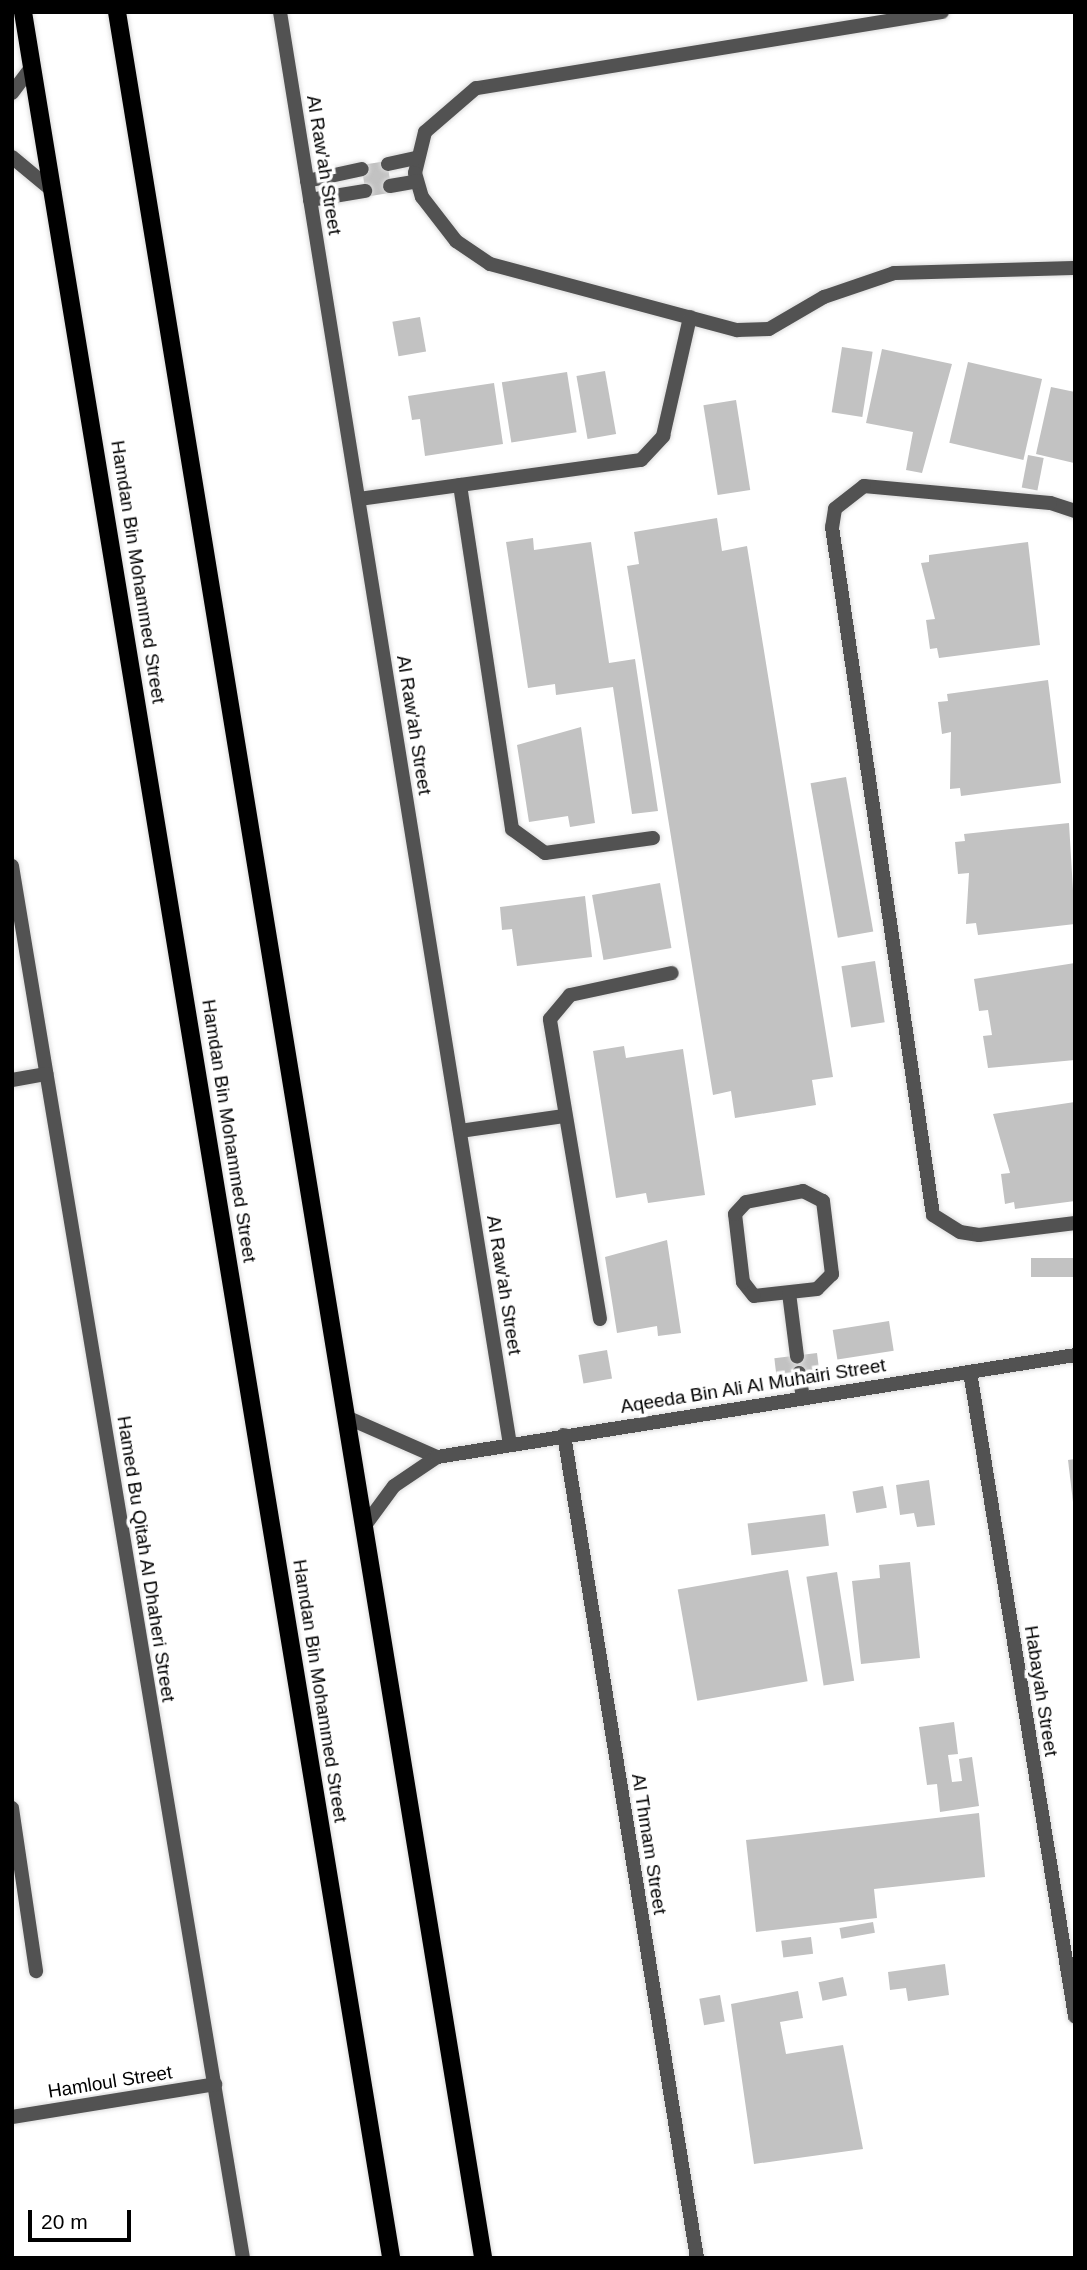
<!DOCTYPE html>
<html>
<head>
<meta charset="utf-8">
<style>
	body { margin:0 }
	#map { position:relative; width:1087px; height:2270px; overflow:hidden; background:#fff; font-family:Helvetica,sans-serif }
	div>[style] { position:absolute }
	[style*='--x'] { left:calc(var(--x)*1px); top:calc(var(--y)*1px); width:calc(var(--w)*1px); rotate:calc(var(--a)*1deg) }
	.building>* { inset:0; background:#c2c2c2; transform-origin:0 0 }
	.roads { filter:drop-shadow(0 0 2px #dbdbdb) drop-shadow(0 0 2px #dbdbdb) }
	.lane>* { height:14px; margin:-7px; padding:0 7px; transform-origin:7px; border-radius:7px; background:#525252 }
	.street>* { height:14px; margin:-7px; padding:0 7px; transform-origin:7px; border-radius:7px; background:#525252 }
	.primary>* { height:18px; margin:-9px; padding:0 9px; transform-origin:9px; border-radius:9px; background:#000 }
	span { translate:-50% -50%; white-space:nowrap; text-align:center; line-height:1.15; -webkit-text-stroke:7px #fff; paint-order:stroke }
	.street-label { font-size:19px; color:#000 }
	.frame { position:absolute; inset:0; border:14px solid #000; pointer-events:none }
	.scale { position:absolute; left:28px; top:2210px; width:103px; height:32px; box-sizing:border-box; border:4px solid #000; border-top:0; padding-left:9px; font-size:21px; line-height:24px; white-space:nowrap; color:#000; -webkit-text-stroke:5px #fff; paint-order:stroke }
</style>
</head>
<body>
<div id="map">
	<div class="building">
		<div style="left:387px;top:161px;width:32px;height:26px;rotate:81deg"></div>
		<div style="left:420px;top:317px;width:35px;height:28px;rotate:80deg"></div>
		<div style="left:842px;top:347px;width:31px;height:66px;rotate:9deg"></div>
		<div style="clip-path:polygon(882px 349px,952px 364px,922px 473px,906px 470px,913px 432px,866px 423px)"></div>
		<div style="left:968px;top:362px;width:76px;height:83px;rotate:13deg"></div>
		<div style="left:605px;top:371px;width:64px;height:29px;rotate:80deg"></div>
		<div style="left:567px;top:372px;width:61px;height:66px;rotate:81deg"></div>
		<div style="clip-path:polygon(494px 383px,503px 444px,425px 456px,420px 419px,412px 420px,408px 396px)"></div>
		<div style="clip-path:polygon(1051px 387px,1075px 392px,1074px 463px,1036px 454px)"></div>
		<div style="left:736px;top:400px;width:91px;height:33px;rotate:81deg"></div>
		<div style="left:1028px;top:455px;width:16px;height:33px;rotate:11deg"></div>
		<div style="clip-path:polygon(717px 518px,722px 551px,747px 546px,833px 1077px,812px 1080px,816px 1105px,735px 1118px,731px 1091px,713px 1095px,627px 566px,639px 564px,634px 532px)"></div>
		<div style="clip-path:polygon(533px 538px,534px 550px,591px 542px,609px 663px,635px 659px,658px 811px,632px 814px,613px 687px,556px 695px,555px 684px,528px 688px,506px 542px)"></div>
		<div style="clip-path:polygon(1028px 542px,1040px 645px,939px 658px,937px 648px,930px 649px,926px 620px,935px 619px,921px 563px,929px 562px,929px 555px)"></div>
		<div style="clip-path:polygon(1048px 680px,1061px 783px,961px 796px,960px 788px,950px 789px,951px 732px,942px 734px,938px 702px,948px 701px,947px 694px)"></div>
		<div style="clip-path:polygon(581px 727px,595px 823px,570px 827px,568px 816px,529px 822px,517px 745px)"></div>
		<div style="left:846px;top:777px;width:157px;height:36px;rotate:80deg"></div>
		<div style="clip-path:polygon(1069px 823px,1075px 924px,978px 935px,976px 923px,966px 924px,969px 873px,958px 874px,955px 842px,965px 841px,964px 834px)"></div>
		<div style="left:660px;top:883px;width:66px;height:69px;rotate:80deg"></div>
		<div style="clip-path:polygon(585px 896px,592px 957px,517px 966px,512px 929px,502px 930px,500px 907px)"></div>
		<div style="left:875px;top:961px;width:62px;height:34px;rotate:81deg"></div>
		<div style="clip-path:polygon(1075px 963px,1075px 1060px,988px 1068px,983px 1036px,992px 1035px,988px 1010px,979px 1011px,974px 979px)"></div>
		<div style="clip-path:polygon(624px 1046px,626px 1058px,683px 1049px,705px 1195px,648px 1203px,646px 1193px,616px 1198px,593px 1051px)"></div>
		<div style="clip-path:polygon(1075px 1102px,1075px 1201px,1015px 1209px,1014px 1202px,1005px 1204px,1001px 1174px,1010px 1173px,993px 1114px)"></div>
		<div style="clip-path:polygon(667px 1240px,681px 1333px,658px 1336px,657px 1326px,617px 1333px,605px 1257px)"></div>
		<div style="left:1075px;top:1258px;width:19px;height:44px;rotate:90deg"></div>
		<div style="left:889px;top:1321px;width:30px;height:57px;rotate:81deg"></div>
		<div style="left:607px;top:1350px;width:29px;height:29px;rotate:80deg"></div>
		<div style="left:817px;top:1353px;width:17px;height:43px;rotate:83deg"></div>
		<div style="clip-path:polygon(1075px 1459px,1075px 1501px,1073px 1502px,1068px 1460px)"></div>
		<div style="clip-path:polygon(929px 1480px,935px 1525px,917px 1527px,914px 1513px,900px 1515px,896px 1485px)"></div>
		<div style="left:883px;top:1486px;width:22px;height:31px;rotate:80deg"></div>
		<div style="left:825px;top:1514px;width:32px;height:78px;rotate:83deg"></div>
		<div style="clip-path:polygon(910px 1562px,920px 1658px,861px 1664px,852px 1581px,880px 1578px,879px 1565px)"></div>
		<div style="left:788px;top:1570px;width:113px;height:112px;rotate:80deg"></div>
		<div style="left:837px;top:1572px;width:110px;height:31px;rotate:81deg"></div>
		<div style="clip-path:polygon(954px 1722px,958px 1754px,948px 1755px,952px 1782px,962px 1781px,959px 1759px,972px 1757px,979px 1806px,940px 1812px,937px 1784px,927px 1785px,919px 1727px)"></div>
		<div style="clip-path:polygon(979px 1813px,985px 1877px,874px 1889px,877px 1918px,756px 1932px,746px 1840px)"></div>
		<div style="left:873px;top:1922px;width:11px;height:34px;rotate:80deg"></div>
		<div style="left:811px;top:1937px;width:17px;height:30px;rotate:83deg"></div>
		<div style="clip-path:polygon(945px 1964px,949px 1995px,908px 2001px,906px 1988px,890px 1990px,888px 1972px)"></div>
		<div style="left:843px;top:1977px;width:19px;height:25px;rotate:78deg"></div>
		<div style="clip-path:polygon(798px 1991px,803px 2018px,780px 2022px,786px 2054px,843px 2045px,863px 2149px,754px 2164px,731px 2004px)"></div>
		<div style="left:720px;top:1995px;width:27px;height:21px;rotate:80deg"></div>
	</div>
	<div class="roads">
		<div class="lane">
			<div style="--x:942;--y:12;--w:472;--a:170.7"></div>
			<div style="--x:476;--y:88;--w:67;--a:139.2"></div>
			<div style="--x:425;--y:132;--w:42;--a:103.7"></div>
			<div style="--x:415;--y:173;--w:25;--a:74"></div>
			<div style="--x:422;--y:197;--w:56;--a:52.3"></div>
			<div style="--x:456;--y:241;--w:41;--a:34.1"></div>
			<div style="--x:490;--y:264;--w:256;--a:15"></div>
			<div style="--x:737;--y:330;--w:32;--a:-2"></div>
			<div style="--x:769;--y:329;--w:64;--a:-30.2"></div>
			<div style="--x:824;--y:297;--w:74;--a:-18.9"></div>
			<div style="--x:894;--y:273;--w:181;--a:-1.6"></div>
			<div style="--x:388;--y:164;--w:29;--a:-12"></div>
			<div style="--x:307;--y:181;--w:56;--a:-12.3"></div>
			<div style="--x:390;--y:186;--w:27;--a:-10"></div>
			<div style="--x:310;--y:200;--w:56;--a:-9.3"></div>
			<div style="--x:460;--y:485;--w:348;--a:81.4"></div>
			<div style="--x:512;--y:829;--w:41;--a:36"></div>
			<div style="--x:545;--y:853;--w:109;--a:-7.9"></div>
			<div style="--x:359;--y:499;--w:285;--a:-7.9"></div>
			<div style="--x:641;--y:460;--w:33;--a:-47"></div>
			<div style="--x:663;--y:436;--w:122;--a:-77.2"></div>
			<div style="--x:460;--y:1131;--w:105;--a:-8.2"></div>
			<div style="--x:803;--y:1191;--w:22;--a:27"></div>
			<div style="--x:823;--y:1201;--w:74;--a:83"></div>
			<div style="--x:832;--y:1274;--w:21;--a:135"></div>
			<div style="--x:817;--y:1289;--w:63;--a:173.7"></div>
			<div style="--x:754;--y:1296;--w:18;--a:-128"></div>
			<div style="--x:743;--y:1282;--w:68;--a:-96.7"></div>
			<div style="--x:735;--y:1214;--w:16;--a:-47"></div>
			<div style="--x:746;--y:1202;--w:58;--a:-10.9"></div>
			<div style="--x:789;--y:1293;--w:64;--a:82.8"></div>
			<div style="--x:600;--y:1319;--w:304;--a:-99.5"></div>
			<div style="--x:550;--y:1019;--w:31;--a:-50"></div>
			<div style="--x:570;--y:995;--w:104;--a:-12.2"></div>
			<div style="--x:799;--y:1373;--w:25;--a:81"></div>
		</div>
		<div class="street">
			<div style="--x:280;--y:12;--w:1450;--a:80.88"></div>
			<div style="--x:12;--y:93;--w:34;--a:-53"></div>
			<div style="--x:12;--y:157;--w:55;--a:39.8"></div>
			<div style="--x:1075;--y:511;--w:26;--a:-162"></div>
			<div style="--x:1050;--y:503;--w:187;--a:-174.8"></div>
			<div style="--x:864;--y:486;--w:37;--a:142"></div>
			<div style="--x:835;--y:509;--w:18;--a:99"></div>
			<div style="--x:832;--y:527;--w:695;--a:81.65"></div>
			<div style="--x:933;--y:1215;--w:32;--a:32"></div>
			<div style="--x:960;--y:1232;--w:19;--a:9"></div>
			<div style="--x:979;--y:1235;--w:97;--a:-7.1"></div>
			<div style="--x:12;--y:866;--w:1411;--a:80.58"></div>
			<div style="--x:12;--y:1080;--w:35;--a:-10"></div>
			<div style="--x:970;--y:1372;--w:653;--a:80.74"></div>
			<div style="--x:346;--y:1417;--w:99;--a:23.7"></div>
			<div style="--x:564;--y:1435;--w:834;--a:80.82"></div>
			<div style="--x:363;--y:1528;--w:52;--a:-53.6"></div>
			<div style="--x:394;--y:1486;--w:52;--a:-34"></div>
			<div style="--x:437;--y:1457;--w:646;--a:-9.08"></div>
			<div style="--x:12;--y:1808;--w:165;--a:81.6"></div>
			<div style="--x:12;--y:2117;--w:206;--a:-9.2"></div>
		</div>
		<div class="primary">
			<div style="--x:23;--y:12;--w:2276;--a:80.69"></div>
			<div style="--x:117;--y:12;--w:2276;--a:80.74"></div>
		</div>
	</div>
	<div class="street-label">
		<span style="left:324px;top:165px;rotate:81deg">Al Raw'ah Street</span>
		<span style="left:138px;top:572px;rotate:81deg">Hamdan Bin Mohammed Street</span>
		<span style="left:414px;top:725px;rotate:81deg">Al Raw'ah Street</span>
		<span style="left:229px;top:1131px;rotate:81deg">Hamdan Bin Mohammed Street</span>
		<span style="left:504px;top:1285px;rotate:81deg">Al Raw'ah Street</span>
		<span style="left:753px;top:1386px;rotate:-9deg">Aqeeda Bin Ali Al Muhairi Street</span>
		<span style="left:146px;top:1559px;rotate:81deg">Hamed Bu Qitah Al Dhaheri Street</span>
		<span style="left:320px;top:1691px;rotate:81deg">Hamdan Bin Mohammed Street</span>
		<span style="left:1041px;top:1691px;rotate:81deg">Habayah Street</span>
		<span style="left:649px;top:1844px;rotate:81deg">Al Thmam Street</span>
		<span style="left:110px;top:2082px;rotate:-9deg">Hamloul Street</span>
	</div>
	<div class="frame"></div>
	<div class="scale">20 m</div>
</div>
</body>
</html>
